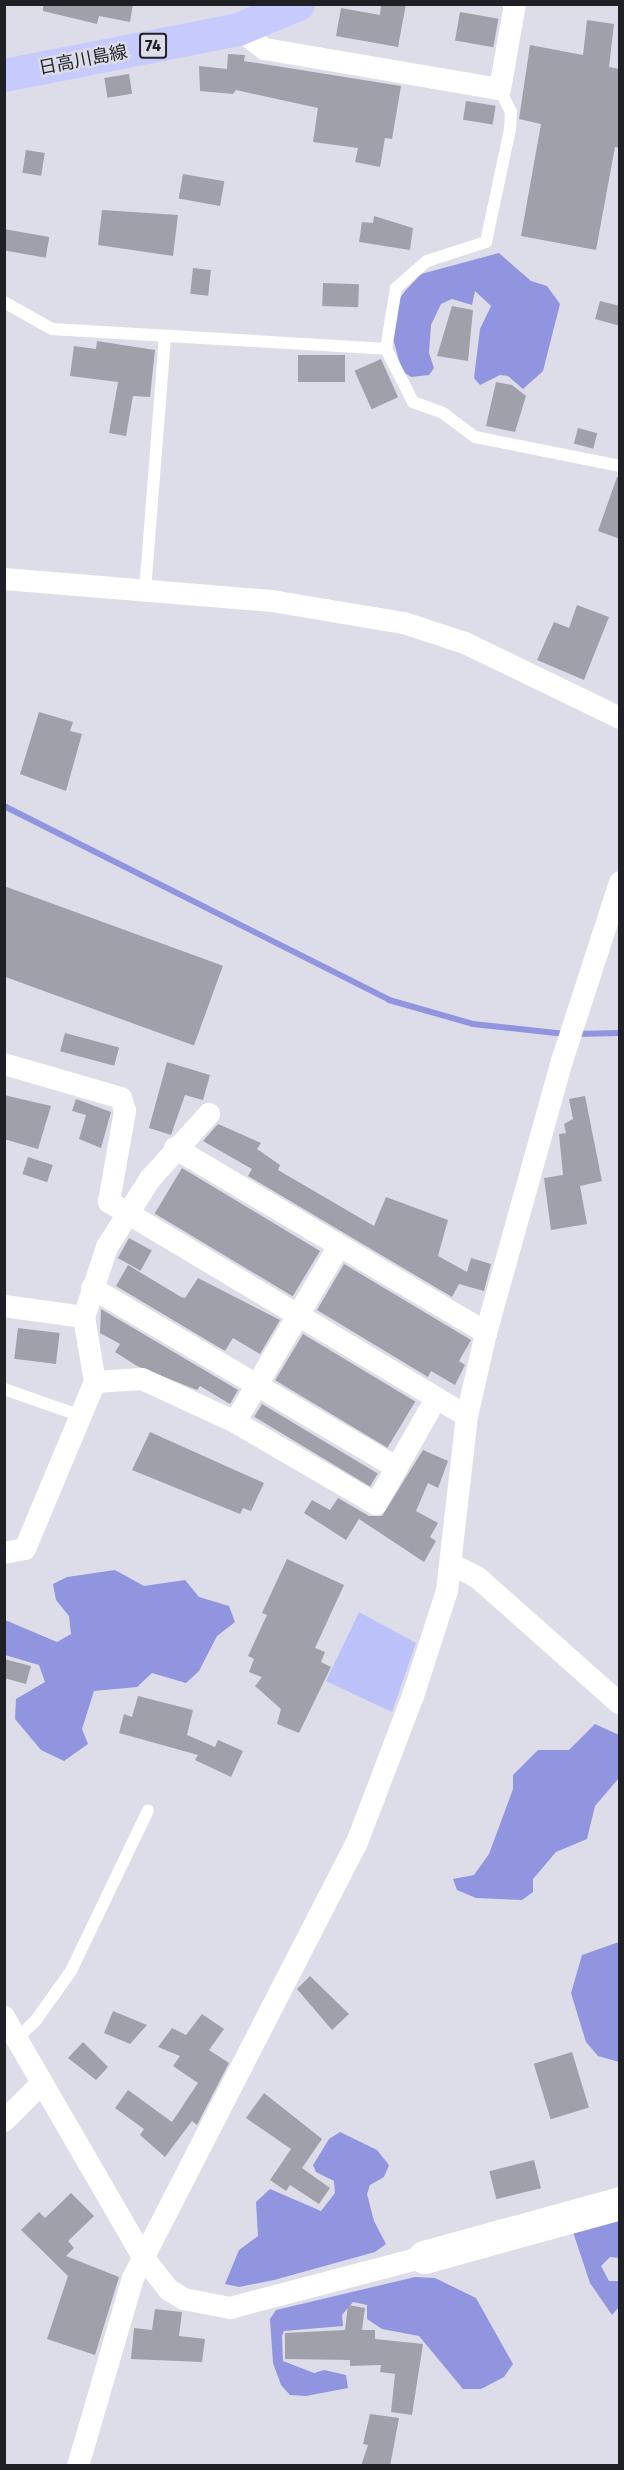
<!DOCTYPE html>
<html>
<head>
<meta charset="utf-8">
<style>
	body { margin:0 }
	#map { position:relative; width:624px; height:2470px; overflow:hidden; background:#dcdde8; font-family:"Fira Sans","Noto Sans JP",sans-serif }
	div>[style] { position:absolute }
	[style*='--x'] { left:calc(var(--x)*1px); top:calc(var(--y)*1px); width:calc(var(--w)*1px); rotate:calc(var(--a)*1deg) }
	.green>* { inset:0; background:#bcc1f9 }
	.forest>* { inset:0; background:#9195df }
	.stream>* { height:6px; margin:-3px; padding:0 3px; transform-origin:3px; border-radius:3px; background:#9195df }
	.building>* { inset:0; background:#9fa0aa; transform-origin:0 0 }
	.lane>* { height:12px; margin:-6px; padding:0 6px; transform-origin:6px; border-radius:6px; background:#fff }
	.street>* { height:22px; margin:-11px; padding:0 11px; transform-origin:11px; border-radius:11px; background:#fff }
	.secondary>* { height:33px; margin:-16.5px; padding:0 16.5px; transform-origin:16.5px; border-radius:16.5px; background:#fff }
	.primary>* { height:33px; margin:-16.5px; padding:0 16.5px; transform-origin:16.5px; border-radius:16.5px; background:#c7cafd }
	span { translate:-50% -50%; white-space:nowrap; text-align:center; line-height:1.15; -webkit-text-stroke:4.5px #dcdde8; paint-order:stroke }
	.shield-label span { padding:2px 4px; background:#dcdde8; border:2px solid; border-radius:4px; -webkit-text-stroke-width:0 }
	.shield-label { font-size:16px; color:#1f2024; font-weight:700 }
	.street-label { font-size:18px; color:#1f2024 }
	.frame { position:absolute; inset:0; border:6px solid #1f2024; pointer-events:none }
</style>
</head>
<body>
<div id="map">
	<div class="green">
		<div style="clip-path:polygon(359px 1612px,416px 1643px,392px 1712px,326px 1681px)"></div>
	</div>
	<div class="forest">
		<div style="clip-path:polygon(499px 253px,531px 281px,547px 286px,560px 304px,543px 371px,523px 389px,508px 376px,500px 375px,480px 385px,474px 378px,480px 329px,491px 306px,475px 291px,472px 305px,452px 299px,441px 304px,431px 325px,429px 353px,434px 368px,429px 375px,411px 377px,402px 371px,393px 339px,399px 299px,406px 290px,421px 274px)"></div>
		<div style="clip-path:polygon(115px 1570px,144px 1586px,185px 1580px,199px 1597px,229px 1606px,235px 1622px,217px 1636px,199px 1671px,186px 1683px,152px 1673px,137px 1687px,94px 1691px,82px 1729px,88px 1744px,64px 1761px,41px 1750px,15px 1719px,16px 1699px,45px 1682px,39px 1665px,5px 1655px,5px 1620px,57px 1642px,71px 1634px,69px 1616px,56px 1600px,53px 1584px,67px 1577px)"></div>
		<div style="clip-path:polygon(595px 1724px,619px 1735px,619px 1778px,595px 1806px,587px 1839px,556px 1852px,533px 1879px,533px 1892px,522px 1900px,476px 1898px,457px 1890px,453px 1879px,474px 1875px,489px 1854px,513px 1789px,513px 1775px,538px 1750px,569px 1750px)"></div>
		<div style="clip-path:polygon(619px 1942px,620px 1942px,619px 2062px,598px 2056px,586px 2042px,571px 1993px,582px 1955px)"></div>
		<div style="clip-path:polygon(340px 2132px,377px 2150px,389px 2165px,384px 2177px,370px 2185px,367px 2194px,374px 2221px,386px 2244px,375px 2252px,274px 2280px,239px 2287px,225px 2284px,239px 2250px,258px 2236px,256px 2202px,270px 2189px,321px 2211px,335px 2193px,334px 2181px,316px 2172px,313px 2165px,329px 2139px)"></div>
		<div style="clip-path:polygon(618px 2220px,619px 2258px,610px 2257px,601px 2266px,609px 2281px,619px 2281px,619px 2307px,612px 2315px,590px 2283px,573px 2232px)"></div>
		<div style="clip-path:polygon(415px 2277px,435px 2278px,476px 2298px,513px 2364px,504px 2377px,481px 2389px,463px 2389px,419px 2336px,382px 2329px,367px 2319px,367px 2305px,353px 2302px,342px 2315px,343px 2326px,284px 2331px,282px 2336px,283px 2361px,314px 2373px,324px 2370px,346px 2375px,348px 2388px,306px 2396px,290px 2395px,281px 2385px,273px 2363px,270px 2319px,276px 2310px)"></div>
	</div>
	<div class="stream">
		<div style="--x:4;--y:806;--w:431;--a:26.7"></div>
		<div style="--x:389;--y:1000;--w:87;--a:15.9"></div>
		<div style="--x:473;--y:1024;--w:93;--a:6.2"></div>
		<div style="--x:576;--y:1034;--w:44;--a:-1.3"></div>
	</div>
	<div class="building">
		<div style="clip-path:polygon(43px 4px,133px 4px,130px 22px,99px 16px,97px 24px,43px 11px)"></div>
		<div style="clip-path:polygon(381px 4px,406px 4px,398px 47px,336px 36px,341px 8px,380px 15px)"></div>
		<div style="left:460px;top:12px;width:39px;height:29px;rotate:10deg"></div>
		<div style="clip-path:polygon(587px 20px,614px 24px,609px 67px,620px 69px,620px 148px,615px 147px,596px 250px,521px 236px,541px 124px,519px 119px,530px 45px,583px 55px)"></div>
		<div style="clip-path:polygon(228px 54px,245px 55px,244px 61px,401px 86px,392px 139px,385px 138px,380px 167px,355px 162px,358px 148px,313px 142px,318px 108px,236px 90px,233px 94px,200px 91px,199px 66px,227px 69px)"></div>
		<div style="left:129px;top:74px;width:20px;height:25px;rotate:81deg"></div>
		<div style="left:466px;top:101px;width:30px;height:19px;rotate:9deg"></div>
		<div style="left:26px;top:150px;width:19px;height:23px;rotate:9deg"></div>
		<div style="left:183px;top:174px;width:42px;height:25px;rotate:10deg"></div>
		<div style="clip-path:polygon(102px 210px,178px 215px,173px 256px,98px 245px)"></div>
		<div style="clip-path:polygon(374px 216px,413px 228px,410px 250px,359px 242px,362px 222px,373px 223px)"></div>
		<div style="left:4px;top:229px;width:46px;height:21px;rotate:10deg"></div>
		<div style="left:193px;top:268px;width:18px;height:26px;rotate:6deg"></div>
		<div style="left:323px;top:283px;width:36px;height:23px;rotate:2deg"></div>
		<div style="clip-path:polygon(600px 301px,620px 306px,620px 326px,595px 319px)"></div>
		<div style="clip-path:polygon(452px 306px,473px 310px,468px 361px,437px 356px)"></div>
		<div style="clip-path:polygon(97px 341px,155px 350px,150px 397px,133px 396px,126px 436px,109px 433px,118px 382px,70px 376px,74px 346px,96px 349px)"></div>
		<div style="left:298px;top:355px;width:47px;height:27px"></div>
		<div style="left:381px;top:359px;width:42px;height:29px;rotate:66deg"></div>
		<div style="clip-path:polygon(496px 382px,512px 385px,526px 396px,515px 432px,486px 426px)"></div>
		<div style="left:578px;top:428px;width:20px;height:16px;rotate:15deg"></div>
		<div style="clip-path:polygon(617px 477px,620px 478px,620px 539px,598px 531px)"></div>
		<div style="clip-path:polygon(577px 605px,609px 617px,584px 680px,537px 660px,554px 622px,569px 628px)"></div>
		<div style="clip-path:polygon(39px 712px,73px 722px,70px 731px,82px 734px,66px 791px,20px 774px)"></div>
		<div style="left:4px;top:886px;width:233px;height:85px;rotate:20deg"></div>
		<div style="left:65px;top:1033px;width:56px;height:19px;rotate:15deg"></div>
		<div style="clip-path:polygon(167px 1062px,210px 1075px,203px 1100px,185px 1095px,171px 1135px,149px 1128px)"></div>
		<div style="clip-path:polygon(4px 1095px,51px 1106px,38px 1149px,4px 1139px)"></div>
		<div style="clip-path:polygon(585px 1096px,602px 1181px,580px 1186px,587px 1224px,551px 1230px,544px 1178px,563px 1175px,559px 1134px,566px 1133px,564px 1124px,573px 1119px,569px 1099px)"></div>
		<div style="clip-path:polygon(76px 1099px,111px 1112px,101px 1148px,79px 1139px,86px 1115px,72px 1111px)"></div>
		<div style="clip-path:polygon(218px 1124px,261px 1143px,257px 1149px,280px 1165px,278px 1170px,374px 1226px,386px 1197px,448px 1220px,438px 1256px,467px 1272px,471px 1258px,491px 1264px,484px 1291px,459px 1284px,452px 1297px,248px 1176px,252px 1169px,203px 1141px)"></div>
		<div style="left:28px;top:1157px;width:26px;height:18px;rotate:18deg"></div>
		<div style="left:182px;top:1168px;width:161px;height:53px;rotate:31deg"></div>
		<div style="left:129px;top:1238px;width:26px;height:23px;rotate:29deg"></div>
		<div style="clip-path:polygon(344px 1264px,471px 1340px,459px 1361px,465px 1365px,455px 1385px,431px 1371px,428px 1377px,317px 1310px)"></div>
		<div style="clip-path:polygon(128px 1265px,181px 1297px,185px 1298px,198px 1278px,280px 1320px,260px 1354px,233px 1338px,225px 1351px,116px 1286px)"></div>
		<div style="clip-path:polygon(101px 1309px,238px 1390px,230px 1404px,200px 1386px,197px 1390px,137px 1366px,115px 1352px,120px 1344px,100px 1333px)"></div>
		<div style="left:18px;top:1328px;width:42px;height:31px;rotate:7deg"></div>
		<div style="left:303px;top:1334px;width:131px;height:54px;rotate:31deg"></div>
		<div style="left:262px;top:1404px;width:135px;height:15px;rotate:31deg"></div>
		<div style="clip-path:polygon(150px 1432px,264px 1483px,251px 1511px,243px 1508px,240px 1514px,132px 1470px)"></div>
		<div style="clip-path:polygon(423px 1450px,448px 1461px,438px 1488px,428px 1483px,416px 1511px,438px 1523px,430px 1537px,436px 1541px,424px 1562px,359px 1519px,346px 1540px,304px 1513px,312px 1500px,330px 1510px,338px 1498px,369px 1516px,382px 1516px)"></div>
		<div style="clip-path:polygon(287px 1559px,344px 1585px,315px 1648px,325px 1652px,321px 1662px,331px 1667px,299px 1733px,277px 1724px,281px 1709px,255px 1686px,262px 1677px,249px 1672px,254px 1659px,248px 1656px,267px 1615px,262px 1613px)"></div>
		<div style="clip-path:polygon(4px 1659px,31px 1666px,26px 1684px,4px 1678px)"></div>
		<div style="clip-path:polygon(138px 1696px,193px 1710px,187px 1735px,215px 1747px,218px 1740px,243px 1751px,231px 1777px,195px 1760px,198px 1755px,119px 1733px,124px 1714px,132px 1717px)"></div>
		<div style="clip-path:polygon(310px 1976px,349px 2014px,332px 2030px,297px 1989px)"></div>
		<div style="clip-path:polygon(113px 2011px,147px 2025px,130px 2044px,104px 2033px)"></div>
		<div style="clip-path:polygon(202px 2014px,224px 2029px,209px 2050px,229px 2063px,197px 2125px,192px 2121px,165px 2157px,140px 2135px,144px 2129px,115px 2108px,128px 2090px,172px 2122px,198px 2083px,173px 2066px,180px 2056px,158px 2047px,172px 2028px,186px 2035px)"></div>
		<div style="clip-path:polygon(83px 2042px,108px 2067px,96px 2080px,68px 2058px)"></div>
		<div style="left:572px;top:2052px;width:58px;height:40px;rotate:73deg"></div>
		<div style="clip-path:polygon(264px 2093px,322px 2139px,302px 2168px,330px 2188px,319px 2204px,290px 2185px,286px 2191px,270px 2180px,291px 2149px,246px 2118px)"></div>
		<div style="left:534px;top:2160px;width:29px;height:46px;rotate:76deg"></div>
		<div style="clip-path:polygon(71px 2193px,94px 2216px,68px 2241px,74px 2248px,66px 2256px,119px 2277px,95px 2355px,47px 2339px,68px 2276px,21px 2230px,39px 2212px,45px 2218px)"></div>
		<div style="clip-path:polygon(348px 2305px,365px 2308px,362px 2330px,375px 2330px,375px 2339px,423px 2344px,412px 2415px,391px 2412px,395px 2374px,380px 2372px,381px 2365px,350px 2366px,350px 2360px,285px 2359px,285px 2333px,345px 2330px)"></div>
		<div style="clip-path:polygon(155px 2309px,182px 2312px,179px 2336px,205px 2339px,202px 2362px,131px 2359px,134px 2328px,152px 2330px)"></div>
		<div style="clip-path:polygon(370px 2414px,399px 2418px,390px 2466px,361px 2466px,368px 2445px,363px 2444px)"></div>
	</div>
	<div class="lane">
		<div style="--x:4;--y:302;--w:55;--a:29.4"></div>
		<div style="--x:52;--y:329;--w:335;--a:3.4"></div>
		<div style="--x:386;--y:349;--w:59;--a:63"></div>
		<div style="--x:413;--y:402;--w:32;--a:20"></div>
		<div style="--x:443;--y:413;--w:40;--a:37"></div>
		<div style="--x:475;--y:437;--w:148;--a:11.3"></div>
		<div style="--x:386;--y:349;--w:62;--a:-80.7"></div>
		<div style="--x:396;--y:288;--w:41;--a:-41.1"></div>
		<div style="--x:427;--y:261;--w:62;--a:-17.9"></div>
		<div style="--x:486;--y:242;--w:116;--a:-78"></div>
		<div style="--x:510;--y:129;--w:17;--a:-87"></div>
		<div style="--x:511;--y:112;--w:25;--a:-116"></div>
		<div style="--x:145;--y:591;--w:254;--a:-85.5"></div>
		<div style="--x:4;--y:1389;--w:82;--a:19.3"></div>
		<div style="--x:17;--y:2038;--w:26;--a:-43"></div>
		<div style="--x:36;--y:2020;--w:60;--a:-54.5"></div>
		<div style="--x:71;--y:1971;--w:178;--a:-64.4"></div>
	</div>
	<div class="street">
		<div style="--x:238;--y:29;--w:34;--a:37"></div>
		<div style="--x:265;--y:49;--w:238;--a:9.7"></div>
		<div style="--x:500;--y:89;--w:86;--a:-80"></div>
		<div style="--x:4;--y:579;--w:269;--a:4.7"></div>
		<div style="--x:272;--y:601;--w:134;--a:9.5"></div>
		<div style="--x:404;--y:623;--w:64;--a:18.2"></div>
		<div style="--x:465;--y:643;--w:172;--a:25.8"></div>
		<div style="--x:4;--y:1064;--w:122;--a:16.2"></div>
		<div style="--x:121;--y:1098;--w:14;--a:73"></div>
		<div style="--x:125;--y:1111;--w:92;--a:100"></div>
		<div style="--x:109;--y:1202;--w:417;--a:30.9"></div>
		<div style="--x:175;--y:1148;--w:362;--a:30.7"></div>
		<div style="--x:92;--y:1288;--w:354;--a:30.5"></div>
		<div style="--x:4;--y:1306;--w:81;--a:7.8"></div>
		<div style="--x:95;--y:1382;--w:47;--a:-3.7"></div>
		<div style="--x:142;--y:1379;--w:102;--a:24.8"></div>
		<div style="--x:235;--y:1422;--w:163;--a:30.2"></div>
		<div style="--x:376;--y:1504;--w:121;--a:-60.3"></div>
		<div style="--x:235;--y:1422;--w:202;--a:-59.4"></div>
		<div style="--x:4;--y:1553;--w:21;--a:-11"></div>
		<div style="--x:25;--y:1549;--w:181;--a:-67.3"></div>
		<div style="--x:95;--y:1382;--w:66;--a:-99.6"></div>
		<div style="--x:84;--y:1317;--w:74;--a:-71.8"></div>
		<div style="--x:107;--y:1247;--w:80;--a:-57.7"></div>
		<div style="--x:150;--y:1179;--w:88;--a:-47.8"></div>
		<div style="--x:451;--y:1564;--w:29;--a:27"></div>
		<div style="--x:477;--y:1577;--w:191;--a:41.6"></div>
		<div style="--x:4;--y:2017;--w:277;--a:59.9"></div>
		<div style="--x:143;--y:2257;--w:42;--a:51.8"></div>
		<div style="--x:169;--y:2290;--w:17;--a:31"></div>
		<div style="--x:184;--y:2299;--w:47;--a:11.1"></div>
		<div style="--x:230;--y:2308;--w:201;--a:-14.7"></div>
		<div style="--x:4;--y:2121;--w:51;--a:-45"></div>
		<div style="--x:78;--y:2466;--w:196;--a:-73.7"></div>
		<div style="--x:133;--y:2278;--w:487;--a:-62.8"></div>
		<div style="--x:356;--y:1845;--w:160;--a:-69.1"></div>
		<div style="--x:413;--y:1696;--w:110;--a:-72.1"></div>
		<div style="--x:447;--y:1591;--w:176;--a:-83.5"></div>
		<div style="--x:467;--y:1416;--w:85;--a:-77.1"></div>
		<div style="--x:486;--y:1333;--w:282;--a:-74.4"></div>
		<div style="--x:562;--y:1061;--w:188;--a:-72"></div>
	</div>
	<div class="secondary">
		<div style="--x:424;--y:2257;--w:203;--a:-15.4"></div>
	</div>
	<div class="primary">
		<div style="--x:4;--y:75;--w:238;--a:-11.1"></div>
		<div style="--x:238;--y:29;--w:65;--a:-22.6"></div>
	</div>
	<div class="shield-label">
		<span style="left:153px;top:46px">74</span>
	</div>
	<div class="street-label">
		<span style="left:83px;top:60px;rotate:-11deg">日高川島線</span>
	</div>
	<div class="frame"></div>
</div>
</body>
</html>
